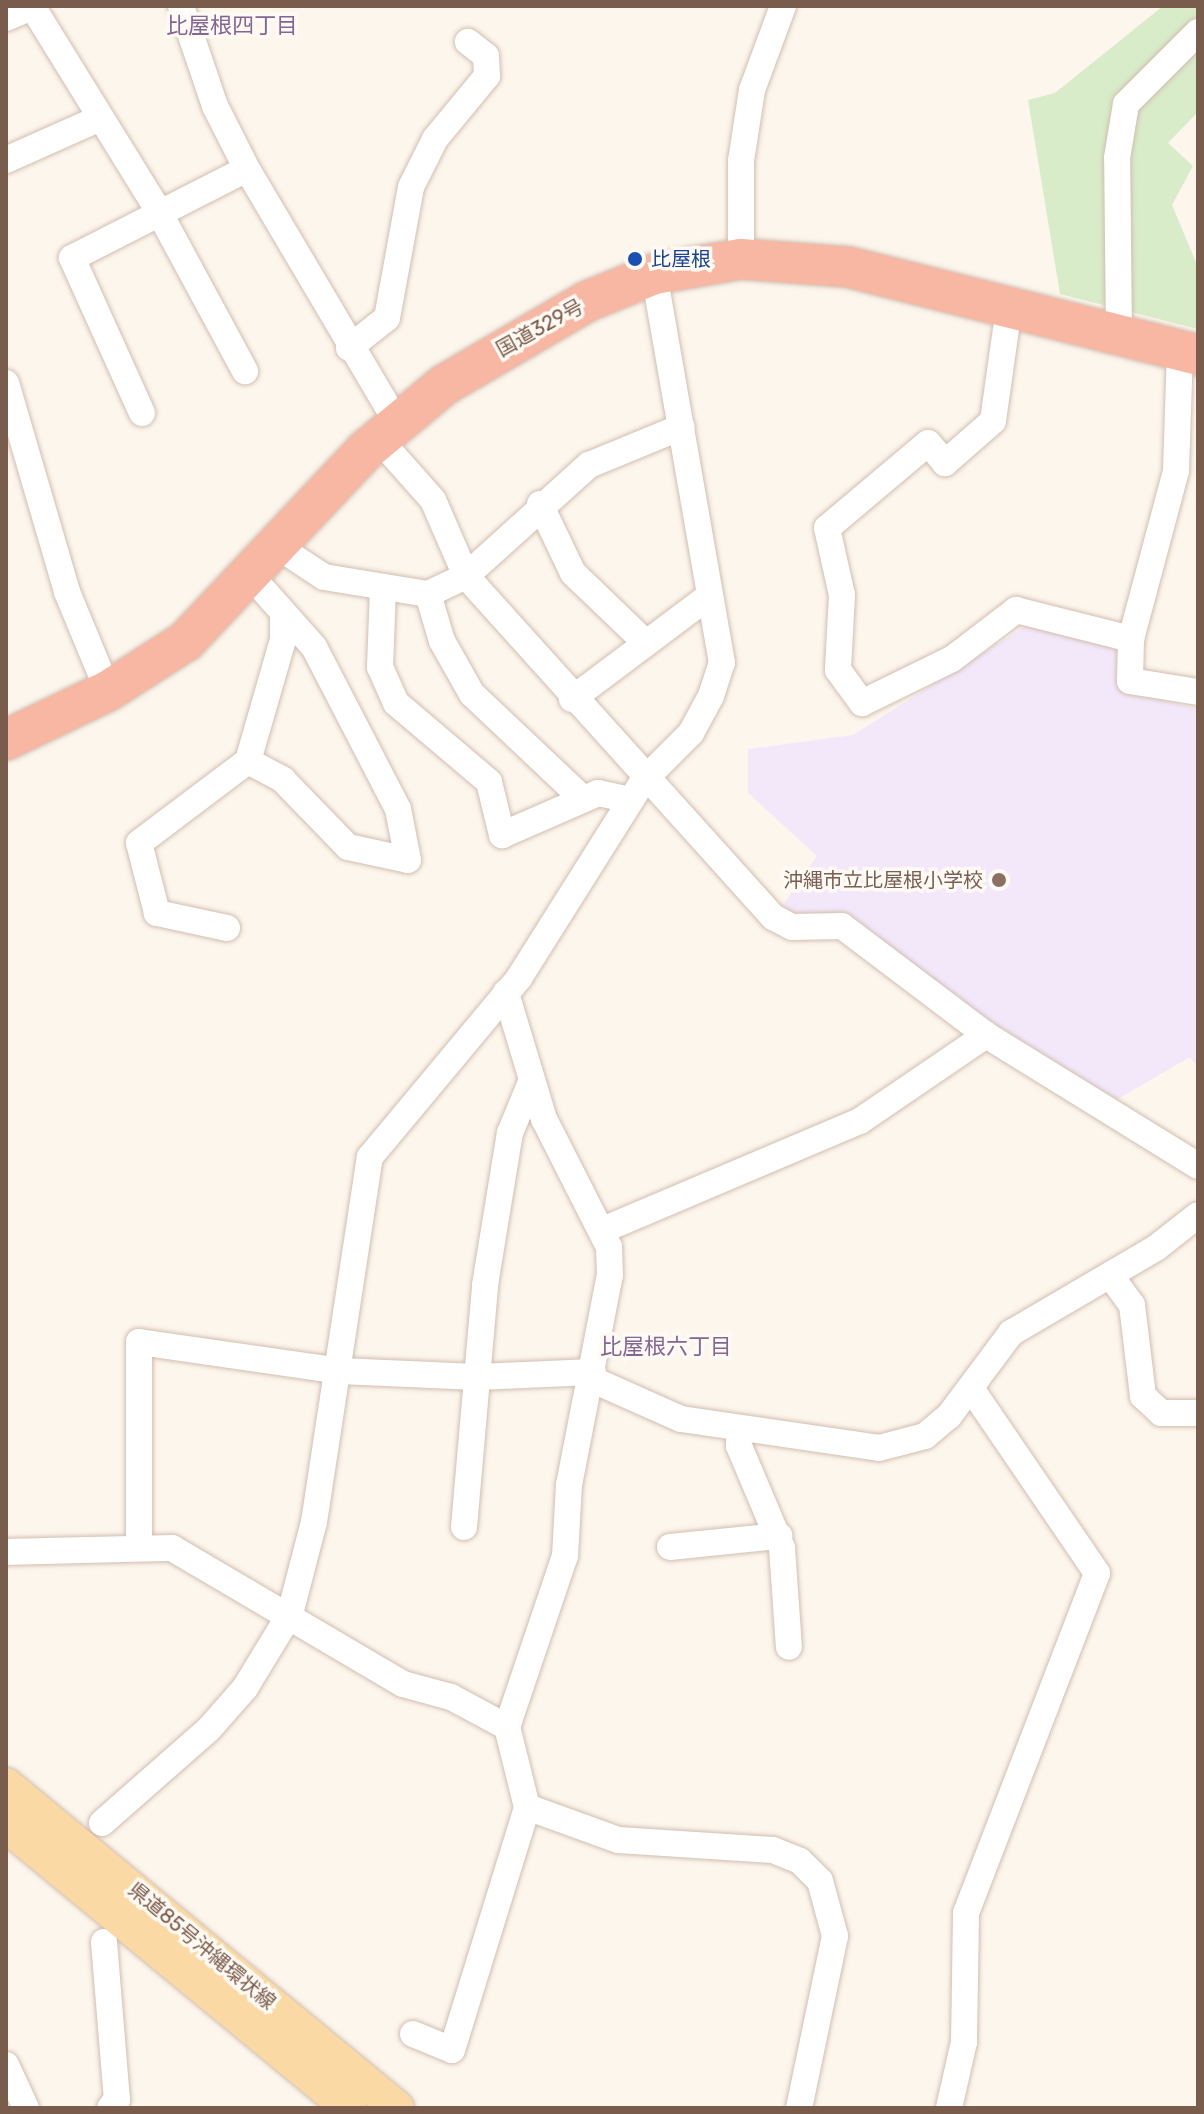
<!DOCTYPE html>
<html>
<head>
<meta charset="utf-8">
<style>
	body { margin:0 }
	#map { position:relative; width:1204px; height:2114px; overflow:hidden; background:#fdf6ec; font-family:Rubik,"Noto Sans JP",sans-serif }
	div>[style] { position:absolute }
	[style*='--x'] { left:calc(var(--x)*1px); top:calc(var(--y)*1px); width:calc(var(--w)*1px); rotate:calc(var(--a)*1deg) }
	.education>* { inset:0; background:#f3e8fa }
	.green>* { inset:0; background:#d8ecc9 }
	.roads { filter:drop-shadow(0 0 2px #d1beb0) drop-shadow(0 0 2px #d1beb0) }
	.minor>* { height:26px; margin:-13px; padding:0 13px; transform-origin:13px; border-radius:13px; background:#fff }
	.major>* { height:34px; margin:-17px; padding:0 17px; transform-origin:17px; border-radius:17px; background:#fbd9a5 }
	.highway>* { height:40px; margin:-20px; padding:0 20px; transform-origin:20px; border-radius:20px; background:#f7b7a3 }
	.dots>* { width:22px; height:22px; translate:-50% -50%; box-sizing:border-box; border:4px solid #fffaf3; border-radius:50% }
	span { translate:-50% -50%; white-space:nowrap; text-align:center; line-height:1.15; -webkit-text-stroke:7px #fffaf3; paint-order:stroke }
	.transit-label { font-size:20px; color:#164399 }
	.left { translate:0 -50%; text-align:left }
	.street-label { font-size:20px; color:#7a5c4d }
	.education-label { font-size:20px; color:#785e54 }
	.right { translate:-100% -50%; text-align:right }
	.neighbourhood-label { font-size:22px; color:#846695 }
	.frame { position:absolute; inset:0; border:8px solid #7a5c4d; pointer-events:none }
</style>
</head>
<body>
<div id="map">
	<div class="education">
		<div style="clip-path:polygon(1027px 625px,1118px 644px,1119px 688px,1198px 709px,1198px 1068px,1190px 1057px,1116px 1100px,1016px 1040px,839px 913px,791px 914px,783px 905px,817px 856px,748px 793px,748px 749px,853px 735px)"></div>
	</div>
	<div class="green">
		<div style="clip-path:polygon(1163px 6px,1198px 6px,1198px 112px,1168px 143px,1193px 166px,1172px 205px,1198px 267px,1198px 329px,1060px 294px,1028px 100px,1055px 93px)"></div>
	</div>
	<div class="roads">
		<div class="minor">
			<div style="--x:32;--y:6;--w:242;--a:58.3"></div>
			<div style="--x:159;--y:212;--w:181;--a:61.6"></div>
			<div style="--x:181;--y:6;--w:106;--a:71.2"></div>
			<div style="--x:215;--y:106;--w:71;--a:63.1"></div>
			<div style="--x:247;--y:169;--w:293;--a:59.4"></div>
			<div style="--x:6;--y:18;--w:30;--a:-23"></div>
			<div style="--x:6;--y:160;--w:101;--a:-24"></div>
			<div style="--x:741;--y:259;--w:98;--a:-90"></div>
			<div style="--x:741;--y:161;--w:72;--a:-81.2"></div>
			<div style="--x:752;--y:90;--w:90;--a:-69.7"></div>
			<div style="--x:1009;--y:308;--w:114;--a:98.1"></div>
			<div style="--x:993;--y:421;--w:64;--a:138.8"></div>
			<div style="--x:945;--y:463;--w:26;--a:-130"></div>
			<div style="--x:928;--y:443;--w:132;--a:139.9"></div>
			<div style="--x:827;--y:528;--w:69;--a:77.4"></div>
			<div style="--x:842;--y:595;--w:75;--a:93.1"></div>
			<div style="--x:838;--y:670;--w:41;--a:54"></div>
			<div style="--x:862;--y:703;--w:100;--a:-26.1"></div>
			<div style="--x:952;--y:659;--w:81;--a:-37.4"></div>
			<div style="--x:1016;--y:610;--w:119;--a:14.2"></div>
			<div style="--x:1119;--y:335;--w:177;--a:-90.6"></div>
			<div style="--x:1117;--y:158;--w:55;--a:-80.5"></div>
			<div style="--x:1126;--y:104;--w:102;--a:-45"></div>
			<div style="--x:349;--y:348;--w:48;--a:-38.3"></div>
			<div style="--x:387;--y:318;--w:133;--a:-79.6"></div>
			<div style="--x:411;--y:187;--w:54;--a:-63.4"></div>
			<div style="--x:435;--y:139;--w:82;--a:-50.5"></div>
			<div style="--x:487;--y:76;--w:20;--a:-93"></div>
			<div style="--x:486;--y:56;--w:23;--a:-142"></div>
			<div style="--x:1180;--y:350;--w:121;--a:91.9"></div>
			<div style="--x:1176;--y:471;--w:174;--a:105"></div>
			<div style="--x:1131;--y:639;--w:42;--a:91.4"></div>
			<div style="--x:1130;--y:681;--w:69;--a:9.2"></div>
			<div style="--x:6;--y:383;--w:218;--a:73.7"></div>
			<div style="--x:67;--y:592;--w:107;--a:67.5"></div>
			<div style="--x:142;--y:413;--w:170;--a:-114.3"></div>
			<div style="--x:72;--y:258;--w:196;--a:-27"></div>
			<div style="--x:378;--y:438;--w:83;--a:48.4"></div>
			<div style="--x:433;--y:500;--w:83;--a:66.5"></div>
			<div style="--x:466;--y:576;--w:459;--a:48"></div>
			<div style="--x:773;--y:917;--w:21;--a:28"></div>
			<div style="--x:792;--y:927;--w:50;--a:-1.1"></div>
			<div style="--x:842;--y:926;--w:181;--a:37.1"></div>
			<div style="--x:986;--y:1035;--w:249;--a:31.7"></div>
			<div style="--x:540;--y:504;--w:76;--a:64.4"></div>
			<div style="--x:573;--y:573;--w:98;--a:43.8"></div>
			<div style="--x:277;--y:546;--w:56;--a:33.4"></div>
			<div style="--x:324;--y:577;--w:105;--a:9.3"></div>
			<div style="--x:428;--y:594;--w:42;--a:-25.3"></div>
			<div style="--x:466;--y:576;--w:166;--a:-42.1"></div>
			<div style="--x:589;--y:465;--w:100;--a:-22.4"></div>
			<div style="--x:383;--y:589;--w:78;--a:92.2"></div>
			<div style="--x:380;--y:667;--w:39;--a:66"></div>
			<div style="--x:396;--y:703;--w:122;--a:40.3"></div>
			<div style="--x:489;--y:782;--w:55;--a:76.2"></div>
			<div style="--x:502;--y:835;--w:105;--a:-23.6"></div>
			<div style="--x:598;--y:793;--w:33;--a:12"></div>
			<div style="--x:428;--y:594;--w:49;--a:73.4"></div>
			<div style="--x:442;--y:641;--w:61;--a:60.5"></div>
			<div style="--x:472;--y:694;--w:150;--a:43.4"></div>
			<div style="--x:572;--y:699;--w:170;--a:-36.9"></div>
			<div style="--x:248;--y:761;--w:40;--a:28"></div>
			<div style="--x:283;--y:780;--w:93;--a:45.9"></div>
			<div style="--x:348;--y:847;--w:61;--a:12.2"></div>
			<div style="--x:408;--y:860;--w:52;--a:-101.1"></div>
			<div style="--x:398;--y:809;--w:182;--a:-117.4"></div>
			<div style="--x:314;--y:647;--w:95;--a:-131.6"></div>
			<div style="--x:227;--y:928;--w:72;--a:-167.9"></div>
			<div style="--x:157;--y:913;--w:72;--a:-104.4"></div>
			<div style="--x:139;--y:843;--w:136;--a:-37"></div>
			<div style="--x:248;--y:761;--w:126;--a:-73.9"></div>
			<div style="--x:283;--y:640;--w:27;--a:-90"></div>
			<div style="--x:603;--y:1230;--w:279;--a:-23"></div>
			<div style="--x:860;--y:1121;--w:153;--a:-34.3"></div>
			<div style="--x:1110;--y:1275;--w:37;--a:54"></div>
			<div style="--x:1132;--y:1305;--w:92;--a:83.1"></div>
			<div style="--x:1143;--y:1396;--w:25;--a:43"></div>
			<div style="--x:1161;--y:1413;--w:37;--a:0"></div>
			<div style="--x:591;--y:1379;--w:98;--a:24"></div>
			<div style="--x:681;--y:1419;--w:200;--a:8.3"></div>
			<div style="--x:879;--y:1448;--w:48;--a:-14.6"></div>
			<div style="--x:925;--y:1436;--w:31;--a:-40"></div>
			<div style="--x:949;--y:1416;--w:104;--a:-53.2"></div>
			<div style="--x:1011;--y:1333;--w:168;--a:-30.4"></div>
			<div style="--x:1156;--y:1248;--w:53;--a:-38.2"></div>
			<div style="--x:740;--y:1430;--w:16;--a:94"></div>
			<div style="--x:739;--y:1446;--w:111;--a:67.1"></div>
			<div style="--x:782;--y:1548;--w:99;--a:86"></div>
			<div style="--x:464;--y:1527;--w:243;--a:-85"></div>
			<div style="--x:485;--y:1285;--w:154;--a:-80.7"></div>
			<div style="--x:510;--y:1133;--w:57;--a:-67.5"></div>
			<div style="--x:139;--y:1544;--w:202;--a:-90"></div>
			<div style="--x:139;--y:1342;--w:203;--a:8.2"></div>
			<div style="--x:340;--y:1371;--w:137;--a:2.5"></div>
			<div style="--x:477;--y:1377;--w:116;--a:-2.5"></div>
			<div style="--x:670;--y:1547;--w:110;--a:-5.8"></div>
			<div style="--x:6;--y:1552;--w:166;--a:-1.4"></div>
			<div style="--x:172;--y:1548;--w:268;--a:30.5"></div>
			<div style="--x:403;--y:1684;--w:50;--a:15.2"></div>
			<div style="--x:451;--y:1697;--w:64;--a:28.2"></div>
			<div style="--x:527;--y:1807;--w:97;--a:19.9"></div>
			<div style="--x:618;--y:1840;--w:155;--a:3.7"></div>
			<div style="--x:773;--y:1850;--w:29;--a:22"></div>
			<div style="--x:800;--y:1861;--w:28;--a:45"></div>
			<div style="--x:820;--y:1881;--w:57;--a:74.7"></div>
			<div style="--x:835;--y:1936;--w:176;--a:101.8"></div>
			<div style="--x:102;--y:1823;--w:142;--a:-41.3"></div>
			<div style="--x:209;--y:1729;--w:55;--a:-48.7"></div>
			<div style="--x:245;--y:1688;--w:87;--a:-58.7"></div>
			<div style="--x:290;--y:1614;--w:95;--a:-75.4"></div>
			<div style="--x:314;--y:1522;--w:369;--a:-81.3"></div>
			<div style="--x:370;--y:1157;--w:233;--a:-50.2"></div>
			<div style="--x:519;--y:978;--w:233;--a:-57.8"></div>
			<div style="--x:643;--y:781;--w:68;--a:-45"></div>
			<div style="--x:691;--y:733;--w:42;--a:-61.6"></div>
			<div style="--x:711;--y:696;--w:35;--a:-72"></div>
			<div style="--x:722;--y:663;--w:395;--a:-99.9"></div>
			<div style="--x:104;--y:1942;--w:158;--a:85.3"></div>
			<div style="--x:117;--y:2099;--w:11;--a:128"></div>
			<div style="--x:413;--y:2034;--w:42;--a:22.3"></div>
			<div style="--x:452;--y:2050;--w:254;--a:-72.8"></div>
			<div style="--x:527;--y:1807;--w:82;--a:-104"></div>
			<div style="--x:507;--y:1727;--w:181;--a:-71.3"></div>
			<div style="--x:565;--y:1556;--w:71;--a:-86.8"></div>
			<div style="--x:569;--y:1485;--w:214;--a:-79"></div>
			<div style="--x:610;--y:1275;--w:28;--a:-92"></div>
			<div style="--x:609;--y:1247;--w:144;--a:-116.9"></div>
			<div style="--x:544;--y:1119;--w:132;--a:-106.8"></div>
			<div style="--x:6;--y:2065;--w:47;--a:65.1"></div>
			<div style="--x:949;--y:2108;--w:68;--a:-77.2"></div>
			<div style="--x:964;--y:2042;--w:129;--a:-89.1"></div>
			<div style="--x:966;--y:1913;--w:364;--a:-68.9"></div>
			<div style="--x:1097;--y:1573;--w:224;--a:-124.3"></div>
		</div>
		<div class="major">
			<div style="--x:6;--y:1785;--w:507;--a:39.56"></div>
			<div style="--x:6;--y:1825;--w:445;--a:39.5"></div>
		</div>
		<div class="highway">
			<div style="--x:6;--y:740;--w:113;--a:-25.7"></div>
			<div style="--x:108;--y:691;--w:93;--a:-32.7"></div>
			<div style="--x:186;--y:641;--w:262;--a:-46.7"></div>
			<div style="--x:366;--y:450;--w:102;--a:-39.8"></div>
			<div style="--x:444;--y:385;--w:167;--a:-30.3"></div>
			<div style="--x:588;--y:301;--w:71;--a:-22.2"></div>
			<div style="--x:654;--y:274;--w:88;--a:-9.8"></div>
			<div style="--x:741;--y:259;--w:107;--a:4.3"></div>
			<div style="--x:848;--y:267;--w:361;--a:14.1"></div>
		</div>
	</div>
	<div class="dots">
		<div style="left:635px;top:259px;background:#1a4fb4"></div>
		<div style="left:999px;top:880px;background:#8d6e63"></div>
	</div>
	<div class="transit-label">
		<span class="left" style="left:651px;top:259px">比屋根</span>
	</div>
	<div class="street-label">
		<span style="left:540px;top:328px;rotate:-29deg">国道329号</span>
		<span style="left:202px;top:1946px;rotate:40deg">県道85号沖縄環状線</span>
	</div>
	<div class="education-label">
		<span class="right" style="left:983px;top:880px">沖縄市立比屋根小学校</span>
	</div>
	<div class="neighbourhood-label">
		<span style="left:232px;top:26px">比屋根四丁目</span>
		<span style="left:666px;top:1347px">比屋根六丁目</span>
	</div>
	<div class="frame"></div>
</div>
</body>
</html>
